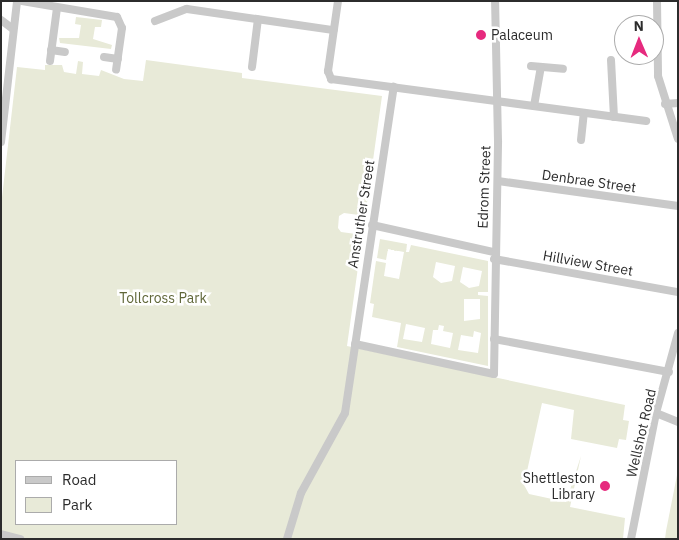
<!DOCTYPE html>
<html>
<head>
<meta charset="utf-8">
<style>
	body { margin:0 }
	#map { position:relative; width:679px; height:540px; overflow:hidden; background:#fff; font-family:"IBM Plex Sans",sans-serif }
	div>[style] { position:absolute }
	[style*='--x'] { left:calc(var(--x)*1px); top:calc(var(--y)*1px); width:calc(var(--w)*1px); rotate:calc(var(--a)*1deg) }
	.green>* { inset:0; background:#e8ead8 }
	.street>* { height:8px; margin:-4px; padding:0 4px; transform-origin:4px; border-radius:4px; background:#c9c9c9 }
	.dots>* { width:14px; height:14px; translate:-50% -50%; box-sizing:border-box; border:2px solid #fff; border-radius:50% }
	span { translate:-50% -50%; white-space:nowrap; text-align:center; line-height:1.15; -webkit-text-stroke:5px #fff; paint-order:stroke }
	.poi-label { font-size:14px; color:#2c2c2c }
	.left { translate:0 -50%; text-align:left }
	.right { translate:-100% -50%; text-align:right }
	.street-label { font-size:14px; color:#2c2c2c }
	.park-label { font-size:14px; color:#606739 }
	.frame { position:absolute; inset:0; border:2px solid #2c2c2c; pointer-events:none }
	.legend { position:absolute; left:15px; top:460px; width:162px; height:65px; box-sizing:border-box; background:#fff; border:1px solid #ababab; margin:0; padding:6px 9px; list-style:none; font-size:15px; color:#2c2c2c }
	.legend li { display:flex; align-items:center; gap:10px; height:25px }
	.legend b { width:25px; border:1px solid #ababab }
	.north { position:absolute; left:614px; top:15px; width:50px; height:50px; box-sizing:border-box; background:#fff; border:1px solid #ababab; border-radius:50%; rotate:359deg; font-size:14px; font-weight:700; line-height:20px; text-align:center; color:#2c2c2c }
	.north::after { content:''; display:block; margin:auto; width:18px; height:22px; background:#e62a7e; clip-path:polygon(50% 0,100% 100%,50% 72%,0 100%) }
</style>
</head>
<body>
<div id="map">
	<div class="green">
		<div style="clip-path:polygon(76px 17px,102px 20px,101px 27px,95px 27px,93px 39px,112px 45px,111px 49px,60px 43px,59px 38px,79px 38px,81px 25px,75px 24px)"></div>
		<div style="clip-path:polygon(evenodd,146px 60px,242px 73px,242px 78px,382px 96px,347px 346px,625px 405px,623px 420px,629px 421px,626px 440px,619px 439px,617px 448px,571px 439px,574px 410px,542px 403px,524px 485px,529px 494px,566px 502px,581px 456px,570px 507px,625px 518px,623px 539px,1px 539px,1px 206px,17px 67px,45px 70px,45px 65px,62px 65px,64px 72px,76px 74px,78px 61px,83px 62px,82px 74px,99px 76px,101px 70px,124px 79px,143px 81px,146px 60px,344px 213px,359px 215px,356px 234px,341px 232px,338px 228px,339px 216px,344px 213px,146px 60px,16px 461px,176px 461px,176px 524px,16px 524px,16px 461px)"></div>
		<div style="clip-path:polygon(evenodd,380px 239px,407px 244px,406px 252px,409px 252px,411px 245px,488px 261px,488px 292px,478px 292px,478px 295px,488px 296px,488px 366px,397px 347px,401px 323px,372px 317px,374px 304px,370px 303px,376px 261px,386px 263px,384px 276px,399px 279px,404px 252px,388px 249px,386px 260px,377px 258px,380px 239px,436px 262px,455px 266px,452px 281px,441px 283px,433px 277px,436px 262px,380px 239px,463px 267px,482px 271px,479px 286px,469px 288px,460px 282px,463px 267px,380px 239px,464px 299px,480px 299px,480px 319px,464px 321px,464px 299px,380px 239px,406px 324px,425px 328px,422px 342px,403px 339px,406px 324px,380px 239px,439px 325px,444px 326px,443px 331px,453px 333px,450px 348px,431px 344px,433px 330px,438px 330px,439px 325px,380px 239px,474px 331px,481px 333px,478px 353px,458px 350px,461px 335px,473px 337px,474px 331px)"></div>
		<div style="clip-path:polygon(678px 470px,678px 539px,665px 539px,666px 531px)"></div>
	</div>
	<div class="street">
		<div style="--x:22;--y:1;--w:96;--a:9.6"></div>
		<div style="--x:117;--y:17;--w:12;--a:66"></div>
		<div style="--x:122;--y:28;--w:42;--a:98.1"></div>
		<div style="--x:338;--y:1;--w:71;--a:98.1"></div>
		<div style="--x:328;--y:71;--w:9;--a:69"></div>
		<div style="--x:331;--y:79;--w:318;--a:7.6"></div>
		<div style="--x:657;--y:1;--w:75;--a:89.2"></div>
		<div style="--x:658;--y:76;--w:66;--a:72.4"></div>
		<div style="--x:1;--y:20;--w:15;--a:37"></div>
		<div style="--x:155;--y:21;--w:34;--a:-21"></div>
		<div style="--x:187;--y:9;--w:148;--a:8.2"></div>
		<div style="--x:51;--y:50;--w:14;--a:8"></div>
		<div style="--x:104;--y:57;--w:14;--a:8"></div>
		<div style="--x:611;--y:60;--w:57;--a:87"></div>
		<div style="--x:50;--y:61;--w:53;--a:-82.5"></div>
		<div style="--x:531;--y:66;--w:32;--a:5"></div>
		<div style="--x:252;--y:67;--w:48;--a:-82.9"></div>
		<div style="--x:665;--y:104;--w:13;--a:-4"></div>
		<div style="--x:534;--y:106;--w:39;--a:-80"></div>
		<div style="--x:581;--y:140;--w:27;--a:-84"></div>
		<div style="--x:1;--y:142;--w:142;--a:-83.5"></div>
		<div style="--x:498;--y:181;--w:182;--a:7.9"></div>
		<div style="--x:372;--y:225;--w:125;--a:12.5"></div>
		<div style="--x:494;--y:259;--w:187;--a:10.2"></div>
		<div style="--x:494;--y:339;--w:178;--a:10.7"></div>
		<div style="--x:355;--y:344;--w:142;--a:12.2"></div>
		<div style="--x:494;--y:374;--w:233;--a:-89"></div>
		<div style="--x:498;--y:141;--w:140;--a:-91.2"></div>
		<div style="--x:656;--y:413;--w:24;--a:22"></div>
		<div style="--x:1;--y:534;--w:20;--a:15"></div>
		<div style="--x:287;--y:539;--w:48;--a:-73.1"></div>
		<div style="--x:301;--y:493;--w:91;--a:-61.2"></div>
		<div style="--x:345;--y:413;--w:330;--a:-81.5"></div>
		<div style="--x:631;--y:539;--w:128;--a:-78.8"></div>
		<div style="--x:656;--y:413;--w:83;--a:-74.6"></div>
	</div>
	<div class="dots">
		<div style="left:481px;top:35px;background:#e62a7e"></div>
		<div style="left:605px;top:486px;background:#e62a7e"></div>
	</div>
	<div class="poi-label">
		<span class="left" style="left:491px;top:35px">Palaceum</span>
		<span class="right" style="left:595px;top:486px">Shettleston<br>Library</span>
	</div>
	<div class="street-label">
		<span style="left:589px;top:181px;rotate:8deg">Denbrae Street</span>
		<span style="left:484px;top:187px;rotate:-88deg">Edrom Street</span>
		<span style="left:361px;top:214px;rotate:-81deg">Anstruther Street</span>
		<span style="left:588px;top:263px;rotate:10deg">Hillview Street</span>
		<span style="left:641px;top:433px;rotate:-77deg">Wellshot Road</span>
	</div>
	<div class="park-label">
		<span style="left:163px;top:298px">Tollcross Park</span>
	</div>
	<div class="frame"></div>
	<ul class="legend">
	<li><b style="height:6px;background:#c9c9c9"></b>Road</li>
	<li><b style="height:14px;background:#e8ead8"></b>Park</li>
	</ul>
	<div class="north">N</div>
</div>
</body>
</html>
